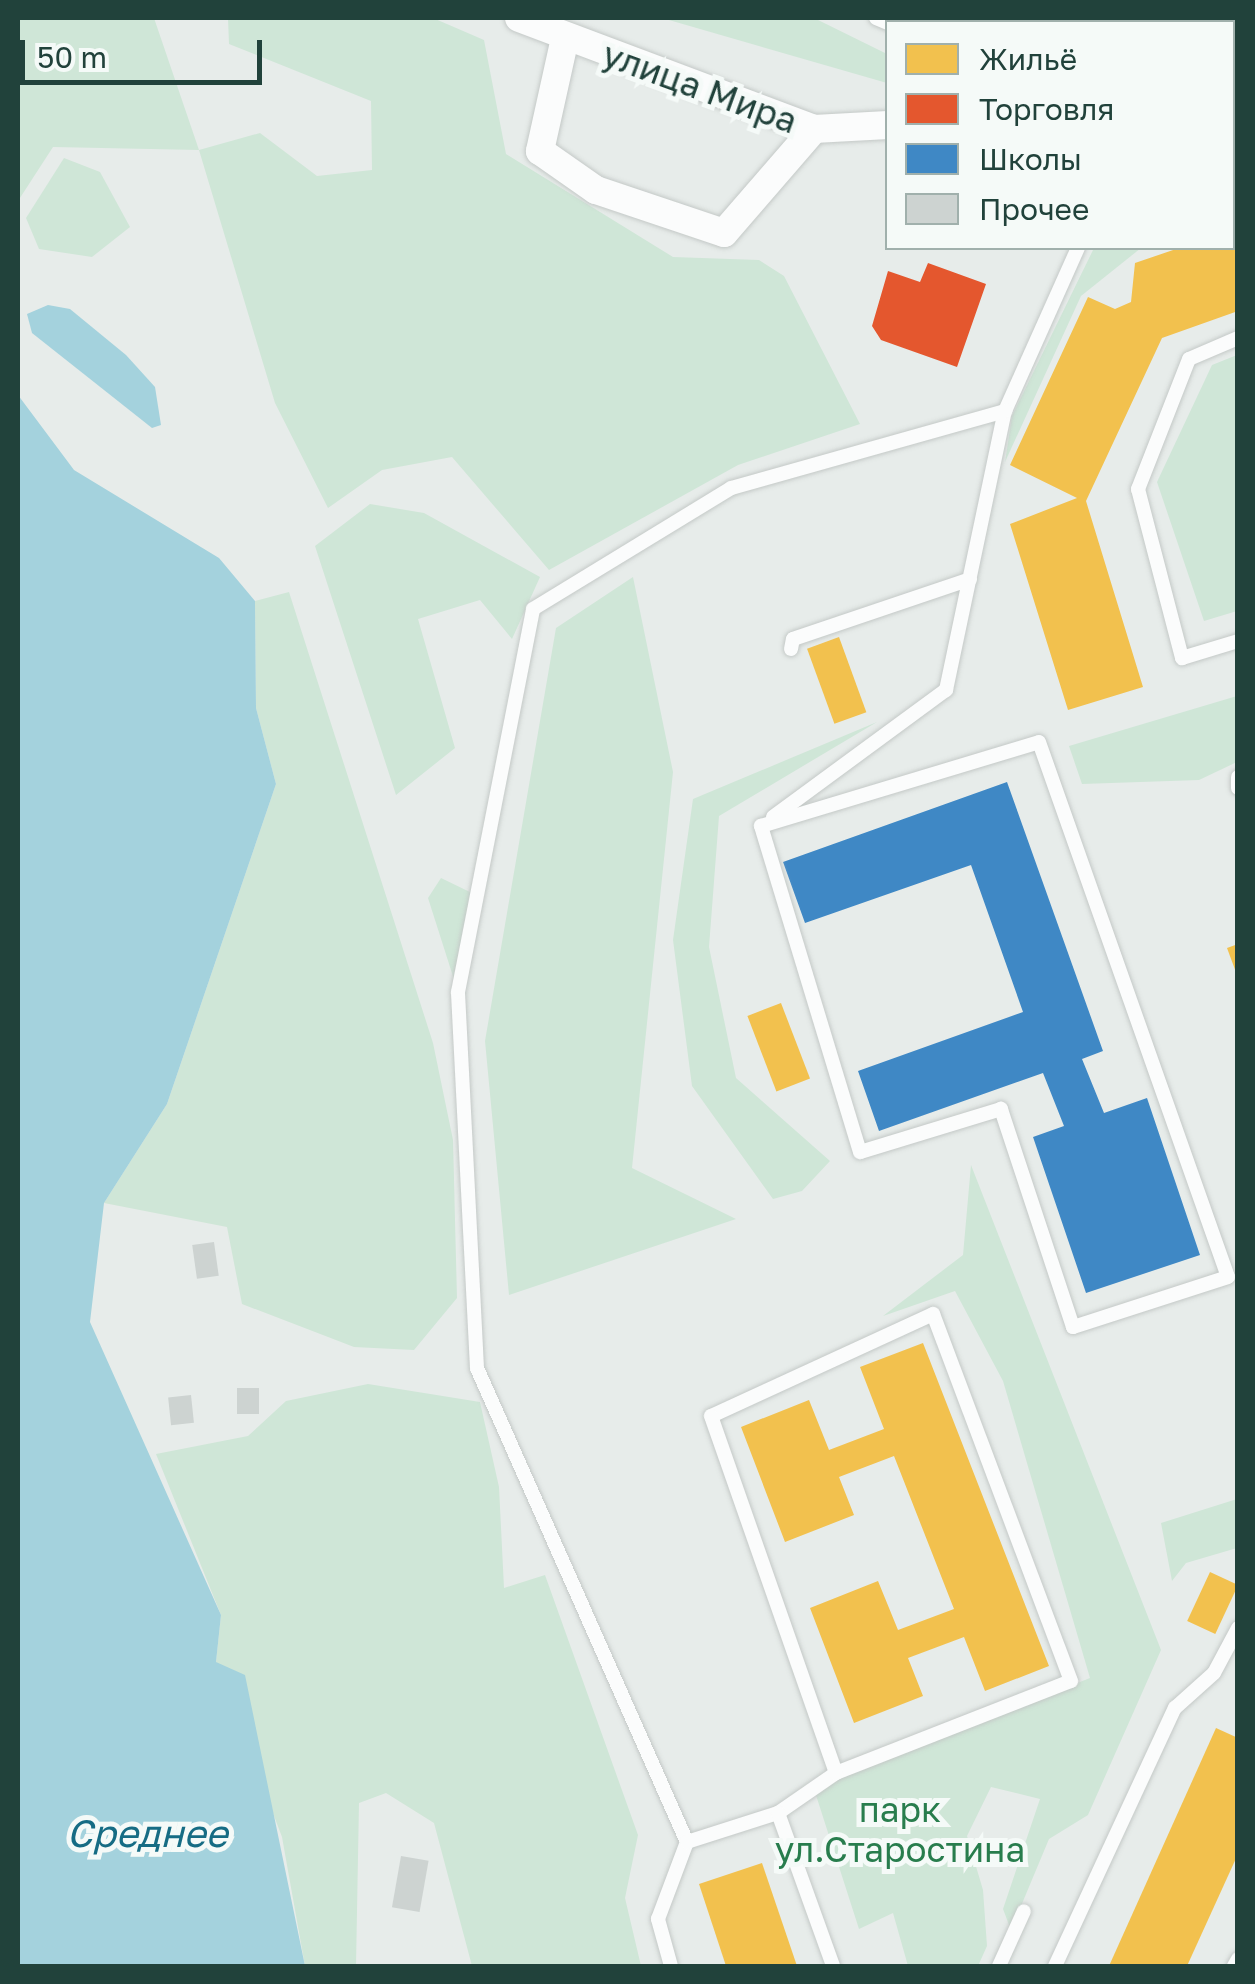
<!DOCTYPE html>
<html>
<head>
<meta charset="utf-8">
<style>
	body { margin:0 }
	#map { position:relative; width:1255px; height:1984px; overflow:hidden; background:#e7ecea; font-family:"Golos Text",sans-serif }
	div>[style] { position:absolute }
	[style*='--x'] { left:calc(var(--x)*1px); top:calc(var(--y)*1px); width:calc(var(--w)*1px); rotate:calc(var(--a)*1deg) }
	.green>* { inset:0; background:#cfe6d7 }
	.water>* { inset:0; background:#a4d2dd }
	.homes>* { inset:0; background:#f2c14e; transform-origin:0 0 }
	.shops>* { inset:0; background:#e4572e }
	.schools>* { inset:0; background:#3f88c5 }
	.building>* { inset:0; background:#cdd3d1; transform-origin:0 0 }
	.roads { filter:drop-shadow(0 0 2px #c4c9c7) drop-shadow(0 0 2px #c4c9c7) }
	.service>* { height:14px; margin:-7px; padding:0 7px; transform-origin:7px; border-radius:7px; background:#fbfcfc }
	.minor>* { height:28px; margin:-14px; padding:0 14px; transform-origin:14px; border-radius:14px; background:#fbfcfc }
	span { translate:-50% -50%; white-space:nowrap; text-align:center; line-height:1.15; -webkit-text-stroke:10px #f5faf8; paint-order:stroke }
	.street-label { font-size:35px; color:#21423b }
	.park-label { font-size:35px; color:#287d4d }
	.water-label { font-size:38px; color:#166c84; font-style:italic }
	.frame { position:absolute; inset:0; border:20px solid #21423b; pointer-events:none }
	.legend { position:absolute; left:885px; top:20px; width:350px; height:230px; box-sizing:border-box; background:#f5faf8; border:2px solid #a0b0ac; margin:0; padding:12px 18px; list-style:none; font-size:30px; color:#21423b }
	.legend li { display:flex; align-items:center; gap:20px; height:50px }
	.legend b { width:50px; border:2px solid #a0b0ac }
	.scale { position:absolute; left:20px; top:40px; width:242px; height:45px; box-sizing:border-box; border:5px solid #21423b; border-top:0; padding-left:12px; font-size:30px; line-height:35px; white-space:nowrap; color:#21423b; -webkit-text-stroke:8px #f5faf8; paint-order:stroke }
</style>
</head>
<body>
<div id="map">
	<div class="green">
		<div style="clip-path:polygon(18px 18px,154px 18px,199px 150px,260px 133px,317px 176px,372px 170px,371px 101px,229px 44px,228px 18px,433px 18px,484px 40px,506px 154px,673px 257px,759px 260px,784px 276px,860px 424px,738px 465px,549px 570px,452px 457px,382px 470px,328px 508px,275px 403px,199px 150px,53px 147px,18px 201px)"></div>
		<div style="clip-path:polygon(662px 18px,814px 18px,887px 54px,887px 83px)"></div>
		<div style="clip-path:polygon(923px 18px,1034px 18px,1044px 22px,933px 22px)"></div>
		<div style="clip-path:polygon(64px 158px,100px 172px,130px 227px,92px 257px,39px 249px,26px 218px)"></div>
		<div style="clip-path:polygon(1094px 248px,1141px 248px,1081px 296px,1005px 462px,1012px 416px)"></div>
		<div style="clip-path:polygon(1237px 355px,1237px 611px,1204px 621px,1157px 482px,1212px 365px)"></div>
		<div style="clip-path:polygon(370px 504px,424px 513px,540px 577px,512px 639px,480px 600px,418px 619px,455px 748px,396px 795px,315px 546px)"></div>
		<div style="clip-path:polygon(633px 577px,673px 772px,632px 1168px,736px 1219px,509px 1295px,485px 1041px,556px 628px)"></div>
		<div style="clip-path:polygon(289px 592px,433px 1043px,453px 1140px,457px 1298px,414px 1350px,354px 1347px,242px 1304px,227px 1227px,104px 1203px,167px 1104px,276px 784px,256px 708px,255px 601px)"></div>
		<div style="clip-path:polygon(1237px 696px,1237px 762px,1199px 780px,1082px 784px,1069px 746px)"></div>
		<div style="clip-path:polygon(877px 722px,719px 816px,709px 947px,736px 1078px,830px 1161px,802px 1191px,773px 1199px,692px 1086px,673px 940px,693px 799px)"></div>
		<div style="clip-path:polygon(441px 878px,474px 894px,458px 992px,428px 898px)"></div>
		<div style="clip-path:polygon(971px 1165px,1161px 1650px,1088px 1815px,1049px 1839px,1011px 1930px,1003px 1909px,1040px 1799px,991px 1787px,967px 1836px,983px 1890px,987px 1946px,978px 1966px,908px 1966px,893px 1913px,859px 1929px,814px 1789px,1090px 1678px,1003px 1381px,955px 1291px,883px 1316px,963px 1255px)"></div>
		<div style="clip-path:polygon(368px 1384px,480px 1402px,499px 1487px,504px 1588px,545px 1575px,638px 1835px,625px 1898px,641px 1966px,472px 1966px,434px 1823px,386px 1793px,359px 1803px,356px 1966px,305px 1966px,282px 1837px,216px 1662px,221px 1615px,156px 1454px,248px 1436px,286px 1401px)"></div>
		<div style="clip-path:polygon(1237px 1499px,1237px 1548px,1186px 1563px,1172px 1581px,1161px 1523px)"></div>
	</div>
	<div class="water">
		<div style="clip-path:polygon(48px 305px,70px 309px,126px 355px,155px 387px,161px 425px,152px 428px,32px 333px,27px 314px)"></div>
		<div style="clip-path:polygon(18px 395px,74px 470px,219px 558px,255px 601px,256px 708px,276px 784px,167px 1104px,104px 1203px,90px 1322px,221px 1615px,216px 1662px,245px 1675px,305px 1966px,18px 1966px)"></div>
	</div>
	<div class="homes">
		<div style="clip-path:polygon(1238px 227px,1238px 311px,1162px 338px,1086px 501px,1143px 687px,1068px 710px,1010px 524px,1077px 498px,1010px 465px,1088px 297px,1115px 309px,1131px 302px,1135px 263px,1179px 248px,1232px 248px)"></div>
		<div style="left:839px;top:637px;width:80px;height:34px;rotate:70deg"></div>
		<div style="clip-path:polygon(1238px 944px,1238px 975px,1237px 975px,1227px 948px)"></div>
		<div style="left:781px;top:1003px;width:81px;height:36px;rotate:69deg"></div>
		<div style="clip-path:polygon(923px 1343px,1049px 1666px,985px 1691px,964px 1637px,908px 1658px,923px 1696px,854px 1723px,810px 1608px,878px 1581px,898px 1630px,954px 1609px,894px 1456px,839px 1477px,854px 1515px,785px 1542px,741px 1427px,809px 1400px,829px 1450px,884px 1429px,860px 1367px)"></div>
		<div style="left:1210px;top:1572px;width:31px;height:54px;rotate:25deg"></div>
		<div style="clip-path:polygon(1216px 1728px,1238px 1738px,1238px 1854px,1187px 1966px,1109px 1966px)"></div>
		<div style="clip-path:polygon(762px 1863px,797px 1966px,726px 1966px,699px 1884px)"></div>
	</div>
	<div class="shops">
		<div style="clip-path:polygon(928px 263px,986px 284px,957px 367px,881px 340px,872px 326px,888px 271px,920px 282px)"></div>
	</div>
	<div class="schools">
		<div style="clip-path:polygon(1007px 782px,1103px 1051px,1082px 1059px,1104px 1113px,1147px 1098px,1200px 1255px,1086px 1293px,1033px 1137px,1064px 1126px,1043px 1073px,879px 1131px,858px 1071px,1023px 1012px,971px 865px,805px 923px,783px 862px)"></div>
	</div>
	<div class="building">
		<div style="left:214px;top:1242px;width:34px;height:22px;rotate:82deg"></div>
		<div style="left:237px;top:1388px;width:22px;height:26px"></div>
		<div style="left:191px;top:1395px;width:28px;height:23px;rotate:84deg"></div>
		<div style="left:401px;top:1856px;width:28px;height:52px;rotate:10deg"></div>
	</div>
	<div class="roads">
		<div class="service">
			<div style="--x:876;--y:18;--w:13;--a:23"></div>
			<div style="--x:1238;--y:338;--w:53;--a:156.8"></div>
			<div style="--x:1189;--y:359;--w:140;--a:111.4"></div>
			<div style="--x:1138;--y:489;--w:175;--a:75.4"></div>
			<div style="--x:1182;--y:658;--w:59;--a:-16.9"></div>
			<div style="--x:791;--y:649;--w:10;--a:-79"></div>
			<div style="--x:793;--y:639;--w:187;--a:-18.7"></div>
			<div style="--x:1039;--y:742;--w:567;--a:70.54"></div>
			<div style="--x:1228;--y:1277;--w:163;--a:162.1"></div>
			<div style="--x:1073;--y:1327;--w:230;--a:-108.3"></div>
			<div style="--x:1001;--y:1109;--w:147;--a:163"></div>
			<div style="--x:860;--y:1152;--w:341;--a:-106.9"></div>
			<div style="--x:761;--y:826;--w:290;--a:-16.8"></div>
			<div style="--x:1238;--y:777;--w:11;--a:90"></div>
			<div style="--x:773;--y:817;--w:215;--a:-36.3"></div>
			<div style="--x:946;--y:690;--w:285;--a:-78.1"></div>
			<div style="--x:1005;--y:411;--w:179;--a:-65.9"></div>
			<div style="--x:778;--y:1813;--w:70;--a:-34.6"></div>
			<div style="--x:836;--y:1773;--w:252;--a:-21.4"></div>
			<div style="--x:1071;--y:1681;--w:392;--a:-110.6"></div>
			<div style="--x:933;--y:1314;--w:244;--a:155.3"></div>
			<div style="--x:711;--y:1416;--w:378;--a:70.7"></div>
			<div style="--x:687;--y:1842;--w:518;--a:-113.9"></div>
			<div style="--x:477;--y:1368;--w:376;--a:-92.9"></div>
			<div style="--x:458;--y:992;--w:390;--a:-78.9"></div>
			<div style="--x:533;--y:609;--w:232;--a:-31.4"></div>
			<div style="--x:731;--y:488;--w:285;--a:-15.7"></div>
			<div style="--x:671;--y:1966;--w:49;--a:-105.5"></div>
			<div style="--x:658;--y:1919;--w:82;--a:-69.4"></div>
			<div style="--x:687;--y:1842;--w:96;--a:-17.7"></div>
			<div style="--x:778;--y:1813;--w:163;--a:70.2"></div>
			<div style="--x:999;--y:1966;--w:60;--a:-65.6"></div>
			<div style="--x:1055;--y:1966;--w:285;--a:-65.1"></div>
			<div style="--x:1175;--y:1708;--w:52;--a:-41.9"></div>
			<div style="--x:1214;--y:1673;--w:51;--a:-61.9"></div>
			<div style="--x:1234;--y:1966;--w:8;--a:-60"></div>
		</div>
		<div class="minor">
			<div style="--x:519;--y:18;--w:315;--a:20.6"></div>
			<div style="--x:814;--y:129;--w:74;--a:-3.1"></div>
			<div style="--x:565;--y:38;--w:116;--a:102.5"></div>
			<div style="--x:540;--y:151;--w:68;--a:34.9"></div>
			<div style="--x:596;--y:190;--w:135;--a:18.6"></div>
			<div style="--x:724;--y:233;--w:138;--a:-49.1"></div>
			<div style="--x:1232;--y:117;--w:6;--a:-9"></div>
		</div>
	</div>
	<div class="street-label">
		<span style="left:700px;top:87px;rotate:20deg">улица Мира</span>
	</div>
	<div class="park-label">
		<span style="left:900px;top:1829px">парк<br>ул.Старостина</span>
	</div>
	<div class="water-label">
		<span style="left:147px;top:1833px">Среднее</span>
	</div>
	<div class="frame"></div>
	<ul class="legend">
	<li><b style="height:28px;background:#f2c14e"></b>Жильё</li>
	<li><b style="height:28px;background:#e4572e"></b>Торговля</li>
	<li><b style="height:28px;background:#3f88c5"></b>Школы</li>
	<li><b style="height:28px;background:#cdd3d1"></b>Прочее</li>
	</ul>
	<div class="scale">50 m</div>
</div>
</body>
</html>
